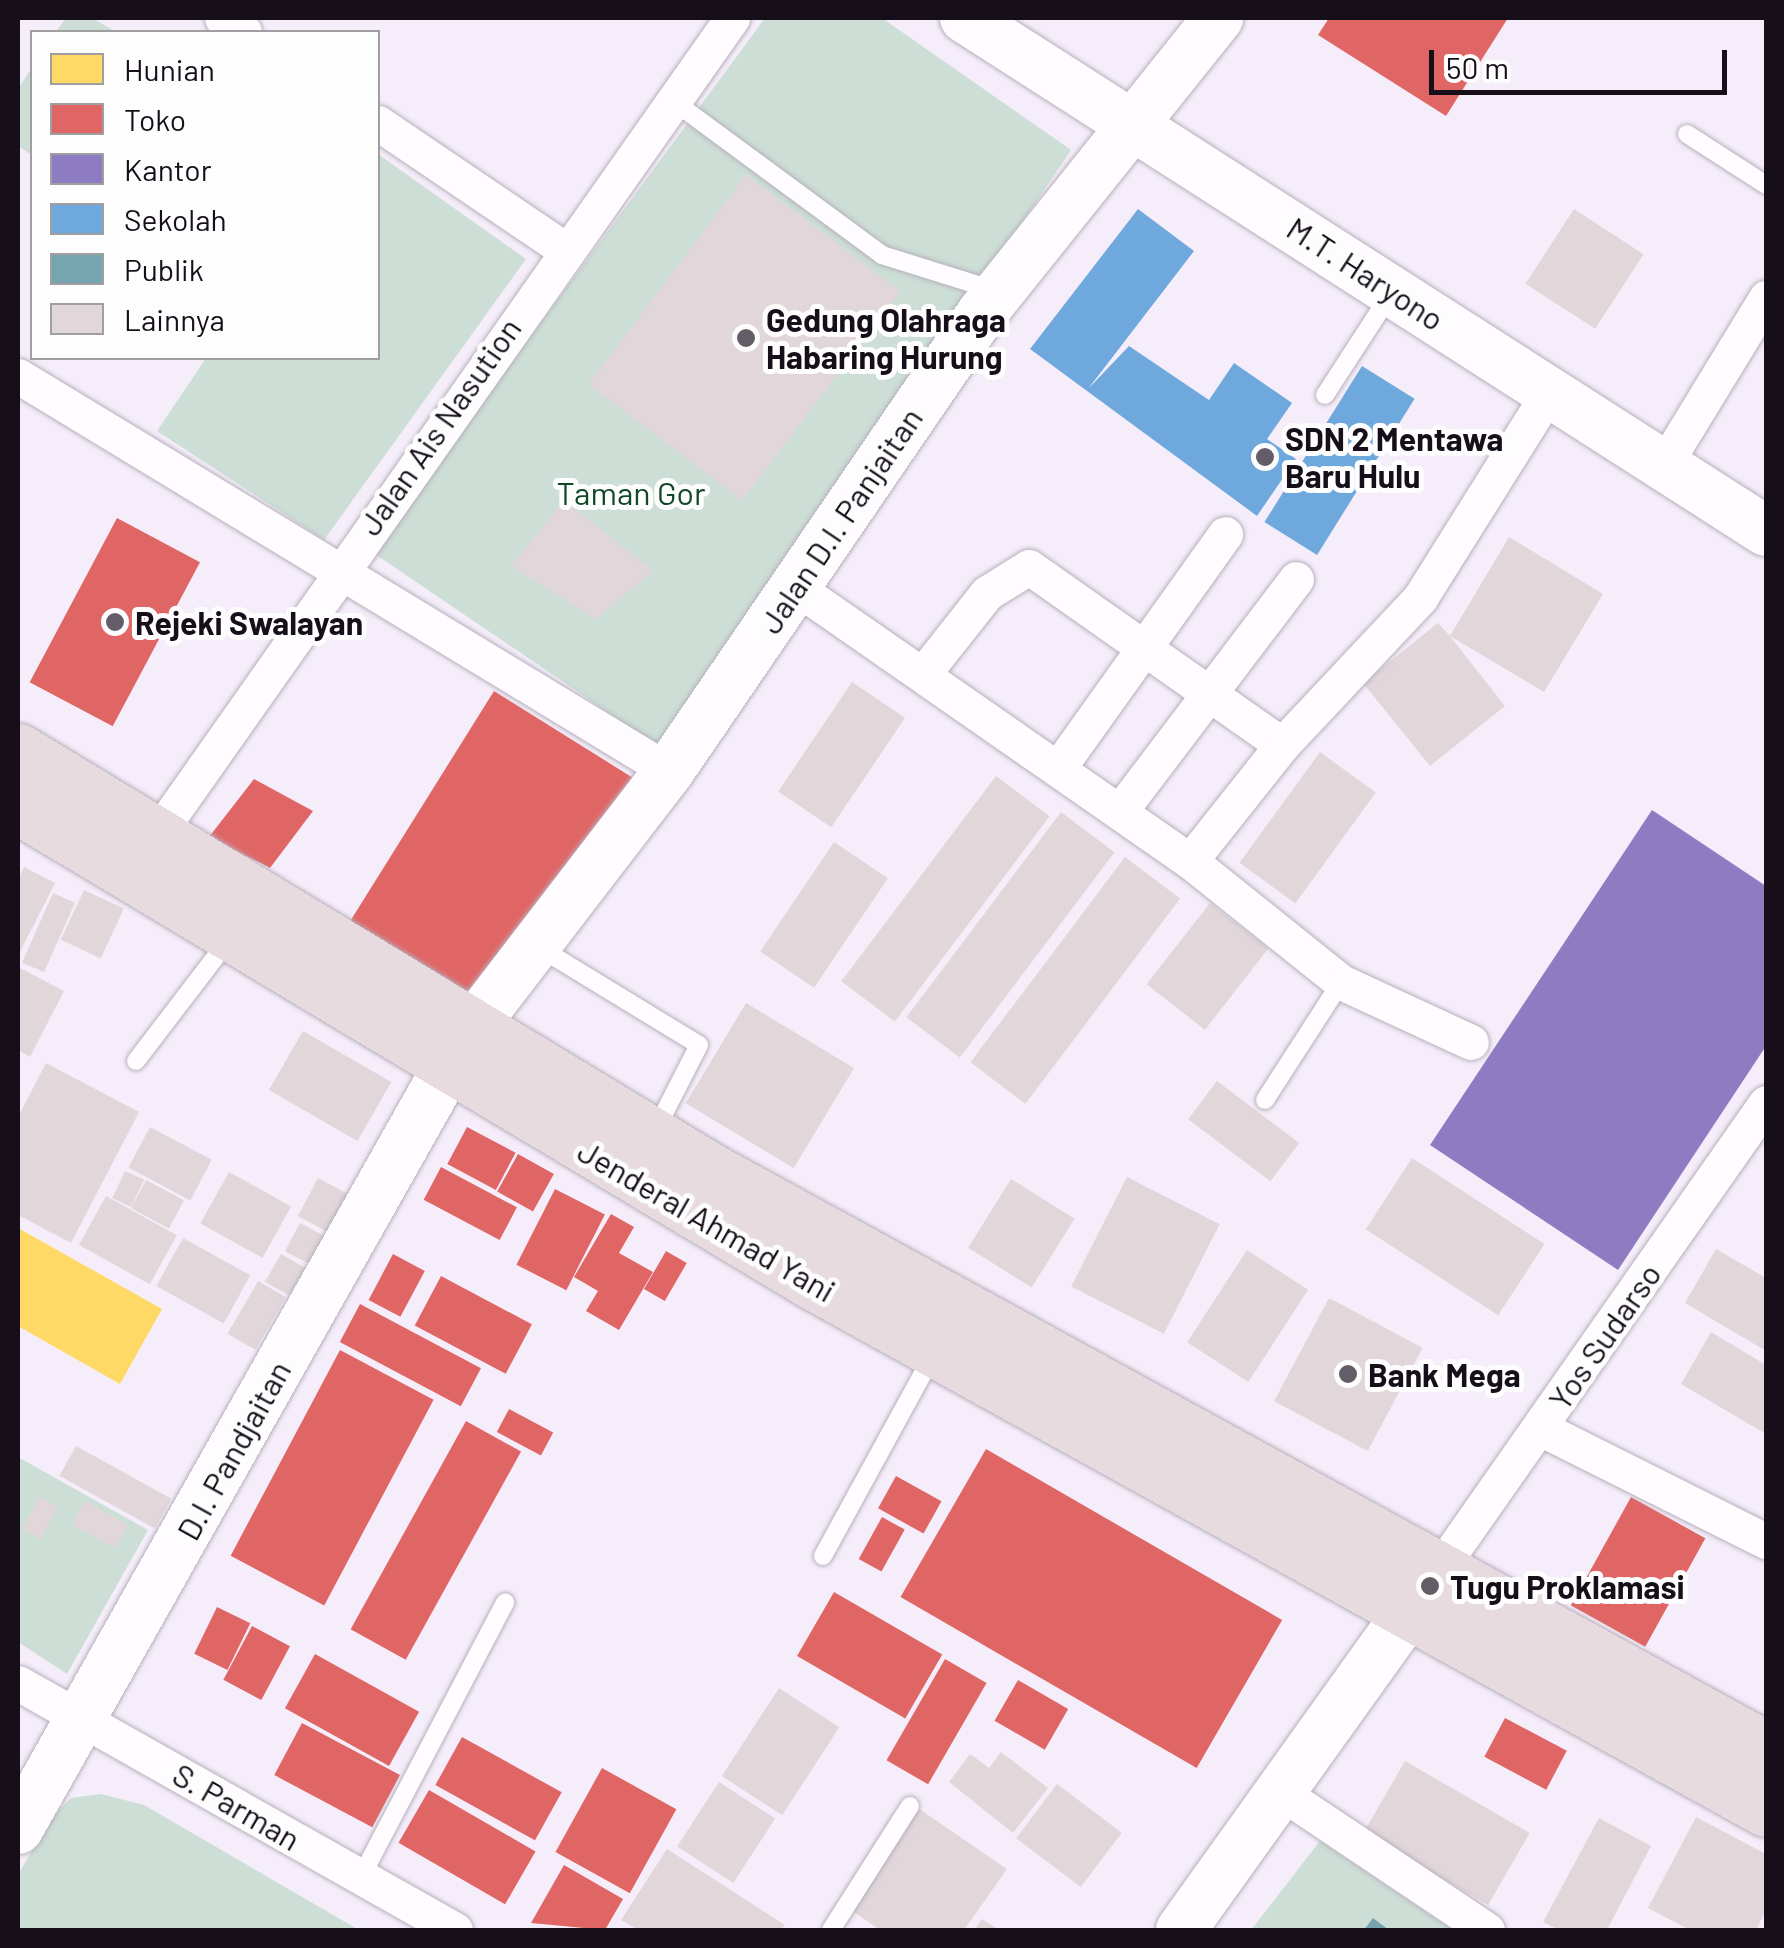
<!DOCTYPE html>
<html>
<head>
<meta charset="utf-8">
<style>
	body { margin:0 }
	#map { position:relative; width:1784px; height:1948px; overflow:hidden; background:#f5eefa; font-family:Barlow,sans-serif }
	div>[style] { position:absolute }
	[style*='--x'] { left:calc(var(--x)*1px); top:calc(var(--y)*1px); width:calc(var(--w)*1px); rotate:calc(var(--a)*1deg) }
	.green>* { inset:0; background:#ccded5 }
	.homes>* { inset:0; background:#ffd966 }
	.shops>* { inset:0; background:#e06666; transform-origin:0 0 }
	.offices>* { inset:0; background:#8e7cc3 }
	.schools>* { inset:0; background:#6fa8dc; transform-origin:0 0 }
	.public>* { inset:0; background:#76a5af }
	.building>* { inset:0; background:#e1d7da; transform-origin:0 0 }
	.roads { filter:drop-shadow(0 0 2px #b7b0bc) drop-shadow(0 0 2px #b7b0bc) }
	.lane>* { height:18px; margin:-9px; padding:0 9px; transform-origin:9px; border-radius:9px; background:#fefcfe }
	.street>* { height:35px; margin:-17.5px; padding:0 17.5px; transform-origin:17.5px; border-radius:17.5px; background:#fefcfe }
	.secondary>* { height:50px; margin:-25px; padding:0 25px; transform-origin:25px; border-radius:25px; background:#fefcfe }
	.highway>* { height:55px; margin:-27.5px; padding:0 27.5px; transform-origin:27.5px; border-radius:27.5px; background:#e7dbe0 }
	.dots>* { width:28px; height:28px; translate:-50% -50%; box-sizing:border-box; border:5px solid #fdfdfd; border-radius:50% }
	span { translate:-50% -50%; white-space:nowrap; text-align:center; line-height:1.15; -webkit-text-stroke:10px #fdfdfd; paint-order:stroke }
	.street-label { font-size:32px; color:#160f1a }
	.poi-label { font-size:32px; color:#160f1a; font-weight:700 }
	.left { translate:0 -50%; text-align:left }
	.park-label { font-size:32px; color:#104828 }
	.frame { position:absolute; inset:0; border:20px solid #160f1a; pointer-events:none }
	.legend { position:absolute; left:30px; top:30px; width:350px; height:330px; box-sizing:border-box; background:#fdfdfd; border:2px solid #a19ea2; margin:0; padding:12px 18px; list-style:none; font-size:30px; color:#160f1a }
	.legend li { display:flex; align-items:center; gap:20px; height:50px }
	.legend b { width:50px; border:2px solid #a19ea2 }
	.scale { position:absolute; left:1429px; top:50px; width:298px; height:45px; box-sizing:border-box; border:5px solid #160f1a; border-top:0; padding-left:12px; font-size:30px; line-height:35px; white-space:nowrap; color:#160f1a; -webkit-text-stroke:8px #fdfdfd; paint-order:stroke }
</style>
</head>
<body>
<div id="map">
	<div class="green">
		<div style="clip-path:polygon(66px 18px,92px 18px,116px 32px,56px 32px)"></div>
		<div style="clip-path:polygon(765px 18px,882px 18px,1071px 150px,665px 751px,372px 552px)"></div>
		<div style="clip-path:polygon(32px 67px,32px 155px,18px 146px,18px 89px)"></div>
		<div style="clip-path:polygon(378px 154px,526px 259px,324px 540px,157px 431px,206px 358px,378px 358px)"></div>
		<div style="clip-path:polygon(18px 1457px,148px 1530px,67px 1674px,18px 1642px)"></div>
		<div style="clip-path:polygon(101px 1794px,144px 1805px,359px 1930px,18px 1930px,18px 1875px,50px 1819px,71px 1798px)"></div>
		<div style="clip-path:polygon(1320px 1841px,1453px 1930px,1251px 1930px)"></div>
	</div>
	<div class="homes">
		<div style="clip-path:polygon(18px 1228px,162px 1309px,120px 1384px,18px 1326px)"></div>
	</div>
	<div class="shops">
		<div style="clip-path:polygon(1329px 18px,1508px 18px,1446px 116px,1318px 35px)"></div>
		<div style="left:117px;top:518px;width:94px;height:186px;rotate:28deg"></div>
		<div style="left:494px;top:691px;width:166px;height:276px;rotate:32deg"></div>
		<div style="clip-path:polygon(254px 779px,313px 811px,270px 868px,209px 837px)"></div>
		<div style="left:467px;top:1127px;width:55px;height:42px;rotate:28deg"></div>
		<div style="left:518px;top:1154px;width:41px;height:43px;rotate:29deg"></div>
		<div style="left:441px;top:1167px;width:86px;height:37px;rotate:28deg"></div>
		<div style="left:555px;top:1189px;width:56px;height:85px;rotate:27deg"></div>
		<div style="clip-path:polygon(611px 1214px,634px 1227px,619px 1253px,653px 1272px,619px 1330px,586px 1311px,598px 1291px,574px 1277px)"></div>
		<div style="left:666px;top:1251px;width:24px;height:44px;rotate:30deg"></div>
		<div style="left:393px;top:1254px;width:36px;height:52px;rotate:28deg"></div>
		<div style="left:441px;top:1276px;width:103px;height:56px;rotate:28deg"></div>
		<div style="left:360px;top:1304px;width:137px;height:43px;rotate:28deg"></div>
		<div style="left:340px;top:1350px;width:106px;height:233px;rotate:28deg"></div>
		<div style="left:509px;top:1409px;width:50px;height:26px;rotate:28deg"></div>
		<div style="left:466px;top:1421px;width:63px;height:238px;rotate:29deg"></div>
		<div style="left:986px;top:1449px;width:342px;height:171px;rotate:30deg"></div>
		<div style="left:896px;top:1476px;width:52px;height:37px;rotate:29deg"></div>
		<div style="left:1631px;top:1497px;width:85px;height:124px;rotate:29deg"></div>
		<div style="left:882px;top:1517px;width:26px;height:48px;rotate:29deg"></div>
		<div style="left:834px;top:1592px;width:125px;height:74px;rotate:30deg"></div>
		<div style="left:217px;top:1607px;width:37px;height:52px;rotate:26deg"></div>
		<div style="left:252px;top:1626px;width:43px;height:61px;rotate:28deg"></div>
		<div style="left:315px;top:1654px;width:119px;height:62px;rotate:29deg"></div>
		<div style="left:945px;top:1659px;width:48px;height:117px;rotate:30deg"></div>
		<div style="left:1018px;top:1680px;width:58px;height:47px;rotate:30deg"></div>
		<div style="left:1505px;top:1718px;width:70px;height:44px;rotate:28deg"></div>
		<div style="left:302px;top:1723px;width:111px;height:59px;rotate:28deg"></div>
		<div style="left:462px;top:1737px;width:114px;height:55px;rotate:29deg"></div>
		<div style="left:602px;top:1768px;width:85px;height:96px;rotate:29deg"></div>
		<div style="left:429px;top:1790px;width:123px;height:61px;rotate:30deg"></div>
		<div style="clip-path:polygon(564px 1865px,623px 1899px,605px 1930px,531px 1923px)"></div>
	</div>
	<div class="offices">
		<div style="clip-path:polygon(1652px 810px,1766px 886px,1766px 1046px,1618px 1270px,1430px 1145px)"></div>
	</div>
	<div class="schools">
		<div style="clip-path:polygon(1138px 209px,1194px 251px,1088px 389px,1129px 346px,1209px 400px,1234px 363px,1292px 403px,1267px 439px,1296px 459px,1257px 516px,1030px 349px)"></div>
		<div style="left:1362px;top:366px;width:62px;height:184px;rotate:32deg"></div>
	</div>
	<div class="public">
		<div style="clip-path:polygon(1373px 1918px,1389px 1930px,1364px 1930px)"></div>
	</div>
	<div class="building">
		<div style="left:746px;top:175px;width:193px;height:262px;rotate:37deg"></div>
		<div style="left:1574px;top:209px;width:83px;height:89px;rotate:33deg"></div>
		<div style="clip-path:polygon(564px 500px,653px 571px,596px 619px,511px 566px)"></div>
		<div style="clip-path:polygon(1509px 537px,1603px 594px,1544px 692px,1450px 636px,1505px 706px,1430px 766px,1363px 683px,1438px 623px,1450px 636px)"></div>
		<div style="left:852px;top:682px;width:64px;height:132px;rotate:34deg"></div>
		<div style="left:1320px;top:752px;width:69px;height:137px;rotate:36deg"></div>
		<div style="left:996px;top:776px;width:67px;height:257px;rotate:37deg"></div>
		<div style="left:1061px;top:812px;width:67px;height:257px;rotate:37deg"></div>
		<div style="left:834px;top:842px;width:65px;height:132px;rotate:34deg"></div>
		<div style="left:1125px;top:857px;width:69px;height:257px;rotate:37deg"></div>
		<div style="clip-path:polygon(24px 867px,55px 883px,18px 956px,18px 880px)"></div>
		<div style="left:84px;top:890px;width:44px;height:55px;rotate:25deg"></div>
		<div style="left:53px;top:893px;width:24px;height:76px;rotate:24deg"></div>
		<div style="left:1210px;top:903px;width:74px;height:103px;rotate:38deg"></div>
		<div style="clip-path:polygon(18px 967px,64px 991px,30px 1057px,18px 1050px)"></div>
		<div style="left:746px;top:1003px;width:126px;height:117px;rotate:31deg"></div>
		<div style="left:303px;top:1031px;width:102px;height:68px;rotate:30deg"></div>
		<div style="clip-path:polygon(46px 1063px,139px 1112px,71px 1243px,18px 1215px,18px 1117px)"></div>
		<div style="left:1217px;top:1081px;width:103px;height:48px;rotate:37deg"></div>
		<div style="left:150px;top:1127px;width:70px;height:46px;rotate:28deg"></div>
		<div style="left:1412px;top:1158px;width:158px;height:85px;rotate:33deg"></div>
		<div style="left:125px;top:1171px;width:21px;height:30px;rotate:25deg"></div>
		<div style="left:229px;top:1172px;width:71px;height:59px;rotate:29deg"></div>
		<div style="left:1127px;top:1177px;width:104px;height:123px;rotate:27deg"></div>
		<div style="left:318px;top:1178px;width:41px;height:43px;rotate:28deg"></div>
		<div style="left:1011px;top:1179px;width:75px;height:81px;rotate:32deg"></div>
		<div style="left:146px;top:1180px;width:43px;height:32px;rotate:28deg"></div>
		<div style="left:106px;top:1196px;width:81px;height:56px;rotate:29deg"></div>
		<div style="left:300px;top:1223px;width:32px;height:32px;rotate:28deg"></div>
		<div style="left:183px;top:1238px;width:77px;height:55px;rotate:29deg"></div>
		<div style="clip-path:polygon(1716px 1249px,1766px 1278px,1766px 1351px,1685px 1303px)"></div>
		<div style="left:1247px;top:1250px;width:73px;height:110px;rotate:33deg"></div>
		<div style="left:281px;top:1254px;width:28px;height:32px;rotate:30deg"></div>
		<div style="left:258px;top:1281px;width:32px;height:61px;rotate:30deg"></div>
		<div style="left:1329px;top:1298px;width:106px;height:117px;rotate:28deg"></div>
		<div style="clip-path:polygon(1711px 1332px,1766px 1365px,1766px 1434px,1681px 1384px)"></div>
		<div style="left:76px;top:1446px;width:109px;height:34px;rotate:29deg"></div>
		<div style="left:40px;top:1497px;width:21px;height:37px;rotate:29deg"></div>
		<div style="left:85px;top:1501px;width:49px;height:27px;rotate:29deg"></div>
		<div style="left:779px;top:1688px;width:72px;height:105px;rotate:33deg"></div>
		<div style="clip-path:polygon(1001px 1752px,1048px 1788px,1013px 1833px,949px 1782px,970px 1754px,989px 1768px)"></div>
		<div style="left:1405px;top:1761px;width:144px;height:83px;rotate:30deg"></div>
		<div style="left:719px;top:1782px;width:67px;height:77px;rotate:33deg"></div>
		<div style="left:1057px;top:1784px;width:81px;height:68px;rotate:37deg"></div>
		<div style="clip-path:polygon(918px 1808px,1007px 1869px,964px 1930px,880px 1930px,849px 1909px)"></div>
		<div style="clip-path:polygon(1696px 1817px,1766px 1854px,1766px 1910px,1756px 1930px,1690px 1930px,1648px 1908px)"></div>
		<div style="clip-path:polygon(1599px 1818px,1651px 1846px,1607px 1930px,1559px 1930px,1543px 1922px)"></div>
		<div style="clip-path:polygon(667px 1849px,785px 1925px,781px 1930px,638px 1930px,621px 1920px)"></div>
		<div style="clip-path:polygon(982px 1919px,999px 1930px,974px 1930px)"></div>
	</div>
	<div class="roads">
		<div class="lane">
			<div style="--x:672;--y:100;--w:261;--a:36.4"></div>
			<div style="--x:882;--y:255;--w:117;--a:17.4"></div>
			<div style="--x:1687;--y:134;--w:94;--a:32.8"></div>
			<div style="--x:1325;--y:395;--w:119;--a:-57"></div>
			<div style="--x:540;--y:948;--w:186;--a:31.4"></div>
			<div style="--x:699;--y:1045;--w:94;--a:117.1"></div>
			<div style="--x:136;--y:1061;--w:155;--a:-52.6"></div>
			<div style="--x:1265;--y:1100;--w:140;--a:-57.2"></div>
			<div style="--x:823;--y:1556;--w:229;--a:-61.3"></div>
			<div style="--x:361;--y:1877;--w:310;--a:-62.3"></div>
			<div style="--x:831;--y:1930;--w:147;--a:-57.5"></div>
		</div>
		<div class="street">
			<div style="--x:222;--y:18;--w:26;--a:32"></div>
			<div style="--x:378;--y:123;--w:225;--a:34.1"></div>
			<div style="--x:18;--y:376;--w:761;--a:31.25"></div>
			<div style="--x:1664;--y:465;--w:196;--a:-58.6"></div>
			<div style="--x:794;--y:586;--w:482;--a:34.8"></div>
			<div style="--x:1190;--y:861;--w:193;--a:38.7"></div>
			<div style="--x:1341;--y:982;--w:143;--a:24.8"></div>
			<div style="--x:923;--y:674;--w:103;--a:-51.7"></div>
			<div style="--x:987;--y:593;--w:49;--a:-31.8"></div>
			<div style="--x:1029;--y:567;--w:309;--a:35.1"></div>
			<div style="--x:1059;--y:767;--w:286;--a:-54.5"></div>
			<div style="--x:1120;--y:811;--w:291;--a:-52.8"></div>
			<div style="--x:146;--y:850;--w:1018;--a:-54.84"></div>
			<div style="--x:1190;--y:861;--w:148;--a:-51.6"></div>
			<div style="--x:1282;--y:745;--w:202;--a:-46.8"></div>
			<div style="--x:1420;--y:598;--w:244;--a:-57.9"></div>
			<div style="--x:1540;--y:1428;--w:253;--a:26.6"></div>
			<div style="--x:1440;--y:1568;--w:568;--a:-54.97"></div>
			<div style="--x:18;--y:1683;--w:502;--a:29.48"></div>
			<div style="--x:1282;--y:1793;--w:247;--a:33.8"></div>
		</div>
		<div class="secondary">
			<div style="--x:965;--y:18;--w:951;--a:32.64"></div>
			<div style="--x:471;--y:1029;--w:325;--a:-52.5"></div>
			<div style="--x:669;--y:771;--w:555;--a:-55.65"></div>
			<div style="--x:982;--y:313;--w:378;--a:-51.3"></div>
			<div style="--x:18;--y:1829;--w:873;--a:-60.56"></div>
			<div style="--x:1181;--y:1930;--w:429;--a:-54.4"></div>
		</div>
		<div class="highway">
			<div style="--x:18;--y:751;--w:813;--a:31.21"></div>
			<div style="--x:713;--y:1172;--w:1201;--a:28.72"></div>
			<div style="--x:18;--y:806;--w:927;--a:30.91"></div>
			<div style="--x:813;--y:1282;--w:1089;--a:28.94"></div>
		</div>
	</div>
	<div class="dots">
		<div style="left:746px;top:338px;background:#645d68"></div>
		<div style="left:1265px;top:457px;background:#645d68"></div>
		<div style="left:115px;top:622px;background:#645d68"></div>
		<div style="left:1348px;top:1374px;background:#645d68"></div>
		<div style="left:1430px;top:1586px;background:#645d68"></div>
	</div>
	<div class="street-label">
		<span style="left:1366px;top:273px;rotate:33deg">M.T. Haryono</span>
		<span style="left:439px;top:426px;rotate:-55deg">Jalan Ais Nasution</span>
		<span style="left:840px;top:520px;rotate:-56deg">Jalan D.I. Panjaitan</span>
		<span style="left:707px;top:1220px;rotate:30deg">Jenderal Ahmad Yani</span>
		<span style="left:1604px;top:1336px;rotate:-55deg">Yos Sudarso</span>
		<span style="left:233px;top:1450px;rotate:-61deg">D.I. Pandjaitan</span>
		<span style="left:237px;top:1806px;rotate:30deg">S. Parman</span>
	</div>
	<div class="poi-label">
		<span class="left" style="left:766px;top:338px">Gedung Olahraga<br>Habaring Hurung</span>
		<span class="left" style="left:1285px;top:457px">SDN 2 Mentawa<br>Baru Hulu</span>
		<span class="left" style="left:135px;top:622px">Rejeki Swalayan</span>
		<span class="left" style="left:1368px;top:1374px">Bank Mega</span>
		<span class="left" style="left:1450px;top:1586px">Tugu Proklamasi</span>
	</div>
	<div class="park-label">
		<span style="left:631px;top:492px">Taman Gor</span>
	</div>
	<div class="frame"></div>
	<ul class="legend">
	<li><b style="height:28px;background:#ffd966"></b>Hunian</li>
	<li><b style="height:28px;background:#e06666"></b>Toko</li>
	<li><b style="height:28px;background:#8e7cc3"></b>Kantor</li>
	<li><b style="height:28px;background:#6fa8dc"></b>Sekolah</li>
	<li><b style="height:28px;background:#76a5af"></b>Publik</li>
	<li><b style="height:28px;background:#e1d7da"></b>Lainnya</li>
	</ul>
	<div class="scale">50 m</div>
</div>
</body>
</html>
